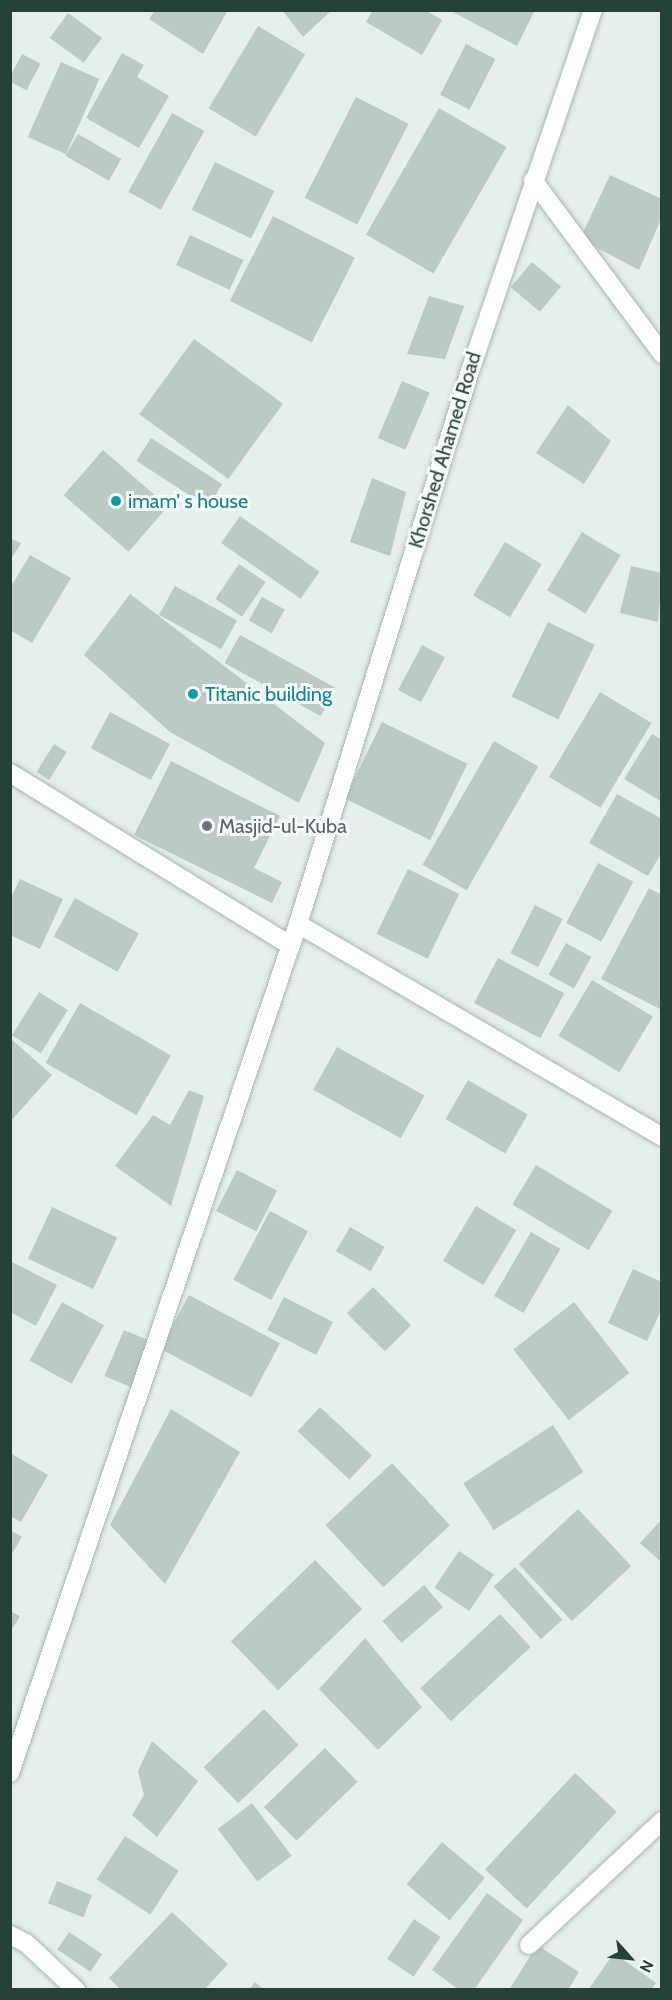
<!DOCTYPE html>
<html>
<head>
<meta charset="utf-8">
<style>
	body { margin:0 }
	#map { position:relative; width:672px; height:2000px; overflow:hidden; background:#e6efeb; font-family:Cabin,sans-serif }
	div>[style] { position:absolute }
	[style*='--x'] { left:calc(var(--x)*1px); top:calc(var(--y)*1px); width:calc(var(--w)*1px); rotate:calc(var(--a)*1deg) }
	.building>* { inset:0; background:#bbcac4; transform-origin:0 0 }
	.roads { filter:drop-shadow(0 0 2px #a8b8b2) drop-shadow(0 0 2px #a8b8b2) }
	.minor>* { height:18px; margin:-9px; padding:0 9px; transform-origin:9px; border-radius:9px; background:#fff }
	.dots>* { width:16px; height:16px; translate:-50% -50%; box-sizing:border-box; border:3px solid #f7fbf9; border-radius:50% }
	span { translate:-50% -50%; white-space:nowrap; text-align:center; line-height:1.15; -webkit-text-stroke:6px #f7fbf9; paint-order:stroke }
	.street-label { font-size:20px; color:#24423a }
	.culture-label { font-size:20px; color:#0d838f }
	.left { translate:0 -50%; text-align:left }
	.worship-label { font-size:20px; color:#5b616d }
	.frame { position:absolute; inset:0; border:12px solid #24423a; pointer-events:none }
	.north { position:absolute; left:600px; top:1928px; width:60px; height:60px; -webkit-text-stroke:4px #f7fbf9; paint-order:stroke; rotate:117deg; font-size:16px; font-weight:700; line-height:24px; text-align:center; color:#24423a }
	.north::after { content:''; display:block; margin:auto; width:21px; height:27px; background:#24423a; clip-path:polygon(50% 0,100% 100%,50% 72%,0 100%) }
</style>
</head>
<body>
<div id="map">
	<div class="building">
		<div style="clip-path:polygon(155px 10px,228px 10px,203px 54px,149px 19px)"></div>
		<div style="clip-path:polygon(282px 10px,332px 10px,303px 37px)"></div>
		<div style="clip-path:polygon(373px 10px,425px 10px,442px 20px,422px 55px,366px 22px)"></div>
		<div style="clip-path:polygon(449px 10px,532px 10px,534px 12px,517px 46px)"></div>
		<div style="left:68px;top:13px;width:42px;height:31px;rotate:36deg"></div>
		<div style="left:258px;top:26px;width:55px;height:96px;rotate:31deg"></div>
		<div style="left:466px;top:44px;width:33px;height:57px;rotate:27deg"></div>
		<div style="clip-path:polygon(122px 53px,144px 65px,137px 77px,169px 96px,139px 148px,86px 118px)"></div>
		<div style="left:22px;top:54px;width:21px;height:30px;rotate:28deg"></div>
		<div style="left:61px;top:62px;width:42px;height:82px;rotate:24deg"></div>
		<div style="left:356px;top:97px;width:59px;height:113px;rotate:27deg"></div>
		<div style="left:439px;top:108px;width:78px;height:146px;rotate:30deg"></div>
		<div style="left:172px;top:113px;width:37px;height:90px;rotate:29deg"></div>
		<div style="left:78px;top:134px;width:50px;height:25px;rotate:30deg"></div>
		<div style="left:215px;top:162px;width:66px;height:53px;rotate:26deg"></div>
		<div style="clip-path:polygon(610px 175px,662px 199px,662px 217px,639px 270px,580px 239px)"></div>
		<div style="left:273px;top:216px;width:92px;height:95px;rotate:27deg"></div>
		<div style="left:190px;top:235px;width:59px;height:33px;rotate:25deg"></div>
		<div style="left:532px;top:262px;width:38px;height:33px;rotate:40deg"></div>
		<div style="clip-path:polygon(429px 296px,464px 306px,445px 359px,407px 354px)"></div>
		<div style="left:194px;top:339px;width:110px;height:93px;rotate:36deg"></div>
		<div style="left:402px;top:381px;width:30px;height:62px;rotate:23deg"></div>
		<div style="clip-path:polygon(568px 405px,611px 441px,584px 484px,536px 453px)"></div>
		<div style="left:151px;top:438px;width:85px;height:27px;rotate:33deg"></div>
		<div style="left:103px;top:450px;width:86px;height:60px;rotate:41deg"></div>
		<div style="clip-path:polygon(372px 478px,406px 492px,390px 556px,350px 542px)"></div>
		<div style="left:240px;top:516px;width:97px;height:33px;rotate:35deg"></div>
		<div style="left:582px;top:532px;width:45px;height:68px;rotate:31deg"></div>
		<div style="clip-path:polygon(10px 538px,21px 543px,10px 561px)"></div>
		<div style="left:505px;top:542px;width:43px;height:62px;rotate:31deg"></div>
		<div style="clip-path:polygon(30px 555px,71px 578px,32px 643px,10px 630px,10px 588px)"></div>
		<div style="left:239px;top:564px;width:32px;height:42px;rotate:34deg"></div>
		<div style="clip-path:polygon(631px 566px,662px 573px,658px 622px,620px 613px)"></div>
		<div style="left:175px;top:586px;width:71px;height:33px;rotate:29deg"></div>
		<div style="clip-path:polygon(130px 594px,325px 743px,299px 803px,170px 732px,84px 655px)"></div>
		<div style="left:262px;top:597px;width:26px;height:27px;rotate:29deg"></div>
		<div style="left:548px;top:622px;width:52px;height:83px;rotate:26deg"></div>
		<div style="left:240px;top:635px;width:110px;height:32px;rotate:29deg"></div>
		<div style="left:422px;top:645px;width:26px;height:51px;rotate:28deg"></div>
		<div style="left:600px;top:692px;width:60px;height:99px;rotate:31deg"></div>
		<div style="left:110px;top:712px;width:68px;height:41px;rotate:28deg"></div>
		<div style="left:382px;top:722px;width:95px;height:85px;rotate:26deg"></div>
		<div style="clip-path:polygon(652px 734px,662px 740px,662px 802px,624px 779px)"></div>
		<div style="left:494px;top:741px;width:51px;height:143px;rotate:30deg"></div>
		<div style="left:54px;top:744px;width:15px;height:33px;rotate:32deg"></div>
		<div style="clip-path:polygon(171px 761px,280px 816px,254px 868px,282px 882px,272px 903px,134px 835px)"></div>
		<div style="clip-path:polygon(617px 794px,662px 819px,662px 852px,648px 876px,589px 843px)"></div>
		<div style="left:598px;top:863px;width:40px;height:68px;rotate:28deg"></div>
		<div style="left:408px;top:869px;width:57px;height:72px;rotate:26deg"></div>
		<div style="clip-path:polygon(20px 879px,63px 899px,40px 949px,10px 935px,10px 900px)"></div>
		<div style="clip-path:polygon(649px 888px,662px 895px,662px 1010px,601px 979px)"></div>
		<div style="left:75px;top:898px;width:73px;height:44px;rotate:29deg"></div>
		<div style="left:535px;top:905px;width:31px;height:54px;rotate:27deg"></div>
		<div style="left:566px;top:943px;width:29px;height:36px;rotate:29deg"></div>
		<div style="left:498px;top:958px;width:75px;height:51px;rotate:28deg"></div>
		<div style="left:592px;top:980px;width:71px;height:65px;rotate:31deg"></div>
		<div style="left:39px;top:992px;width:34px;height:51px;rotate:32deg"></div>
		<div style="left:80px;top:1003px;width:105px;height:69px;rotate:30deg"></div>
		<div style="clip-path:polygon(10px 1038px,52px 1075px,10px 1122px)"></div>
		<div style="left:337px;top:1047px;width:100px;height:49px;rotate:29deg"></div>
		<div style="left:468px;top:1080px;width:69px;height:45px;rotate:30deg"></div>
		<div style="clip-path:polygon(189px 1090px,204px 1096px,171px 1206px,115px 1166px,153px 1115px,170px 1125px)"></div>
		<div style="left:536px;top:1165px;width:89px;height:46px;rotate:31deg"></div>
		<div style="left:237px;top:1170px;width:45px;height:46px;rotate:27deg"></div>
		<div style="left:476px;top:1206px;width:47px;height:64px;rotate:31deg"></div>
		<div style="left:52px;top:1207px;width:72px;height:57px;rotate:25deg"></div>
		<div style="left:270px;top:1211px;width:43px;height:78px;rotate:28deg"></div>
		<div style="left:350px;top:1227px;width:40px;height:28px;rotate:30deg"></div>
		<div style="left:531px;top:1232px;width:34px;height:74px;rotate:30deg"></div>
		<div style="clip-path:polygon(10px 1261px,57px 1285px,36px 1326px,10px 1312px)"></div>
		<div style="clip-path:polygon(633px 1269px,662px 1282px,662px 1308px,647px 1341px,608px 1323px)"></div>
		<div style="left:373px;top:1287px;width:54px;height:37px;rotate:45deg"></div>
		<div style="left:189px;top:1295px;width:103px;height:61px;rotate:28deg"></div>
		<div style="left:284px;top:1297px;width:55px;height:37px;rotate:27deg"></div>
		<div style="left:62px;top:1302px;width:48px;height:67px;rotate:29deg"></div>
		<div style="left:574px;top:1302px;width:90px;height:77px;rotate:52deg"></div>
		<div style="left:124px;top:1330px;width:36px;height:50px;rotate:23deg"></div>
		<div style="left:320px;top:1407px;width:71px;height:33px;rotate:43deg"></div>
		<div style="clip-path:polygon(171px 1409px,240px 1452px,165px 1584px,110px 1525px)"></div>
		<div style="left:553px;top:1425px;width:56px;height:107px;rotate:57deg"></div>
		<div style="clip-path:polygon(10px 1453px,48px 1475px,21px 1522px,10px 1516px)"></div>
		<div style="left:392px;top:1463px;width:85px;height:91px;rotate:47deg"></div>
		<div style="left:578px;top:1509px;width:78px;height:81px;rotate:47deg"></div>
		<div style="clip-path:polygon(662px 1519px,662px 1563px,640px 1543px)"></div>
		<div style="clip-path:polygon(10px 1530px,22px 1537px,10px 1557px)"></div>
		<div style="left:459px;top:1551px;width:42px;height:44px;rotate:34deg"></div>
		<div style="left:315px;top:1560px;width:68px;height:117px;rotate:46deg"></div>
		<div style="left:515px;top:1567px;width:71px;height:29px;rotate:48deg"></div>
		<div style="left:424px;top:1585px;width:29px;height:55px;rotate:49deg"></div>
		<div style="clip-path:polygon(10px 1611px,20px 1616px,10px 1633px)"></div>
		<div style="left:500px;top:1614px;width:45px;height:109px;rotate:47deg"></div>
		<div style="clip-path:polygon(365px 1638px,422px 1707px,378px 1750px,319px 1689px)"></div>
		<div style="left:264px;top:1709px;width:50px;height:84px;rotate:46deg"></div>
		<div style="clip-path:polygon(152px 1741px,198px 1781px,157px 1837px,132px 1815px,144px 1795px,138px 1771px)"></div>
		<div style="left:325px;top:1748px;width:47px;height:85px;rotate:46deg"></div>
		<div style="left:575px;top:1773px;width:57px;height:132px;rotate:43deg"></div>
		<div style="left:252px;top:1803px;width:66px;height:43px;rotate:53deg"></div>
		<div style="left:125px;top:1836px;width:64px;height:52px;rotate:33deg"></div>
		<div style="left:442px;top:1842px;width:56px;height:55px;rotate:40deg"></div>
		<div style="left:57px;top:1881px;width:38px;height:24px;rotate:22deg"></div>
		<div style="clip-path:polygon(487px 1893px,523px 1920px,474px 1990px,459px 1990px,432px 1970px)"></div>
		<div style="clip-path:polygon(172px 1912px,228px 1964px,204px 1990px,121px 1990px,109px 1978px)"></div>
		<div style="left:414px;top:1919px;width:32px;height:48px;rotate:34deg"></div>
		<div style="left:69px;top:1932px;width:40px;height:21px;rotate:34deg"></div>
		<div style="clip-path:polygon(537px 1945px,579px 1972px,568px 1990px,509px 1990px)"></div>
		<div style="clip-path:polygon(614px 1953px,656px 1983px,651px 1990px,588px 1990px)"></div>
		<div style="clip-path:polygon(255px 1982px,264px 1990px,249px 1990px)"></div>
	</div>
	<div class="roads">
		<div class="minor">
			<div style="--x:533;--y:180;--w:217;--a:53.4"></div>
			<div style="--x:10;--y:773;--w:326;--a:31.6"></div>
			<div style="--x:298;--y:924;--w:422;--a:30.3"></div>
			<div style="--x:10;--y:1773;--w:897;--a:-71.26"></div>
			<div style="--x:298;--y:924;--w:579;--a:-72.72"></div>
			<div style="--x:470;--y:371;--w:381;--a:-71.2"></div>
			<div style="--x:10;--y:1935;--w:18;--a:27"></div>
			<div style="--x:26;--y:1943;--w:69;--a:43.2"></div>
			<div style="--x:529;--y:1945;--w:182;--a:-43"></div>
		</div>
	</div>
	<div class="dots">
		<div style="left:116px;top:501px;background:#0f9aa8"></div>
		<div style="left:193px;top:694px;background:#0f9aa8"></div>
		<div style="left:207px;top:826px;background:#6b7280"></div>
	</div>
	<div class="street-label">
		<span style="left:445px;top:450px;rotate:-73deg">Khorshed Ahamed Road</span>
	</div>
	<div class="culture-label">
		<span class="left" style="left:128px;top:501px">imam' s house</span>
		<span class="left" style="left:205px;top:694px">Titanic building</span>
	</div>
	<div class="worship-label">
		<span class="left" style="left:219px;top:826px">Masjid-ul-Kuba</span>
	</div>
	<div class="frame"></div>
	<div class="north">N</div>
</div>
</body>
</html>
